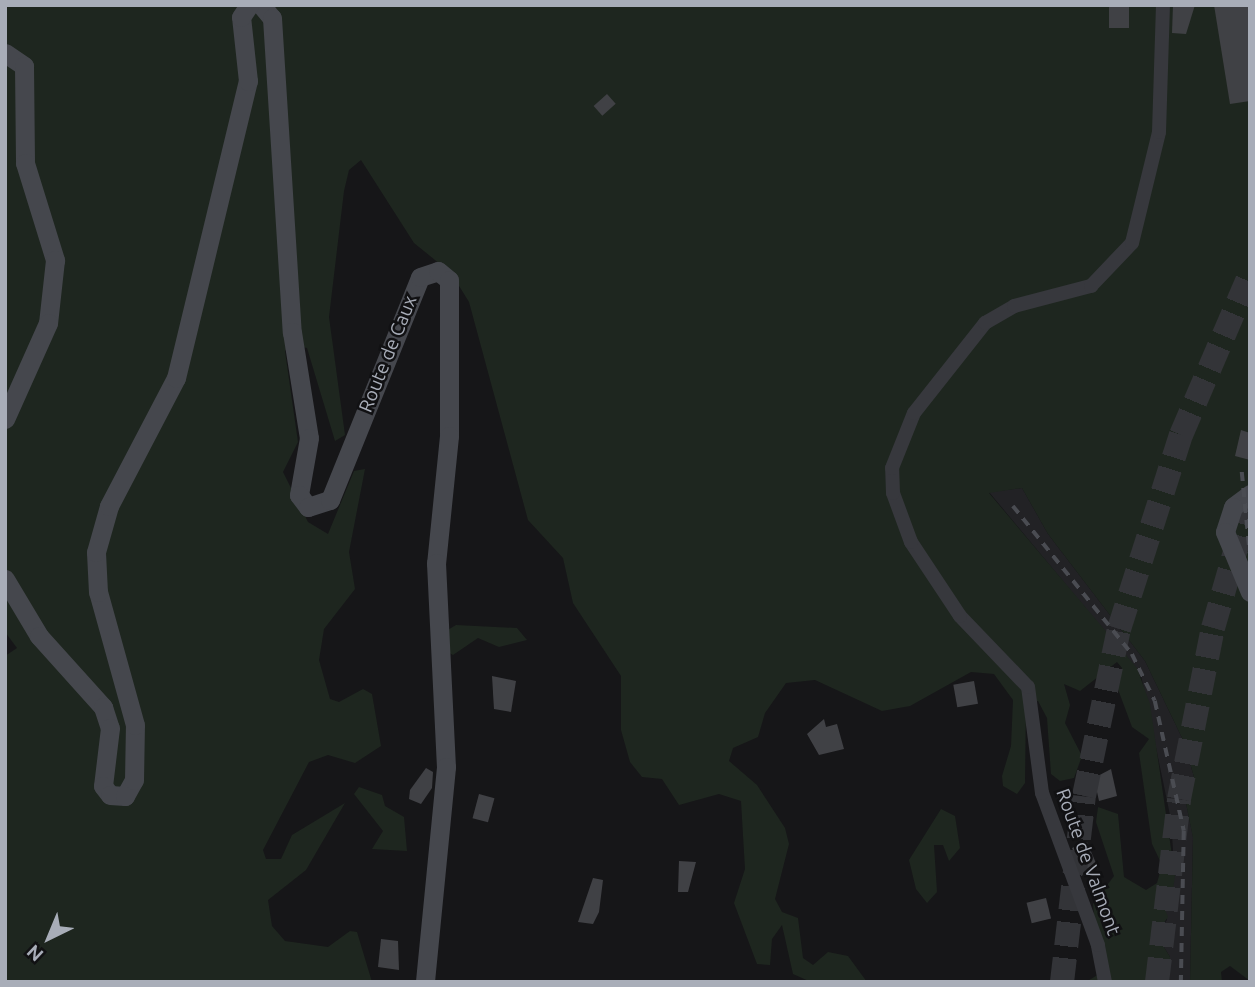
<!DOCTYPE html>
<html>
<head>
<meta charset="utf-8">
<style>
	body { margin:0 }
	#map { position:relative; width:1255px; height:987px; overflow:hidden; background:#161618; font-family:Ubuntu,sans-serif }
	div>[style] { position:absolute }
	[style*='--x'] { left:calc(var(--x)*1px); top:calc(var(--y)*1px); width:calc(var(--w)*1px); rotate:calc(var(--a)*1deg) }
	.built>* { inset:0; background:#222225 }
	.green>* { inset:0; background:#1e261f }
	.building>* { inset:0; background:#404145; transform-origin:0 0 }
	.highway-tunnel>* { height:24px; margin-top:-12px; transform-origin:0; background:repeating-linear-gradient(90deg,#333438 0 24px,transparent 0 36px) }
	.street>* { height:14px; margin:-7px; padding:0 7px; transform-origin:7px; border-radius:7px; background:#37383d }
	.secondary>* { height:19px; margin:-9.5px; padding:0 9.5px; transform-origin:9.5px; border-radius:9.5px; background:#45474d }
	.rail>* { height:3.5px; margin-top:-1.75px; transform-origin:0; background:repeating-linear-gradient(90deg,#4a4c52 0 9px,transparent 0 16px) }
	span { translate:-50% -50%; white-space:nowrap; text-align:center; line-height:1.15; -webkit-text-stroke:5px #111113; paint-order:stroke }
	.street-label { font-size:19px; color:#a8adb8 }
	.frame { position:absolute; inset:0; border:7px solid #a8adb8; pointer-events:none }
	.north { position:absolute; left:14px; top:903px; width:70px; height:70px; -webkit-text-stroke:5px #111113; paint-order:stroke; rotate:223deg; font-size:19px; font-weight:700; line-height:28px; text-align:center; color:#a8adb8 }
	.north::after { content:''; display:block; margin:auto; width:24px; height:32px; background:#a8adb8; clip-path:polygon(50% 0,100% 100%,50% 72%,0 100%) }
</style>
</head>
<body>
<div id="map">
	<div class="built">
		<div style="clip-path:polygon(1022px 488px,1048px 534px,1145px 661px,1184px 742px,1194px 777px,1186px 803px,1193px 837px,1190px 982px,1169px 982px,1170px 957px,1156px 934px,1167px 920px,1160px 899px,1171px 893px,1174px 865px,1171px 820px,1141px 675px,989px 492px)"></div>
	</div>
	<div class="green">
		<div style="clip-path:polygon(5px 5px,1250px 5px,1250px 981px,1230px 966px,1221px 972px,1222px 982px,1190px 982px,1193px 838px,1186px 803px,1194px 777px,1184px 742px,1145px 661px,1048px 534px,1022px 488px,989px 493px,1137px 668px,1150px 704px,1175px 876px,1173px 890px,1161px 899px,1168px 917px,1156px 934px,1170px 957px,1169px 982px,1086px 982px,1099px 974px,1093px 904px,1114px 876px,1096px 822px,1098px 807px,1118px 814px,1124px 877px,1146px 890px,1157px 883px,1162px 865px,1152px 844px,1139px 753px,1149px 739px,1132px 727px,1116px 684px,1122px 668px,1117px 662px,1080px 691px,1064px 684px,1070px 705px,1065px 723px,1082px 756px,1074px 778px,1060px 781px,1051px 774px,1047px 718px,1038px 701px,1026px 703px,1025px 783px,1017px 794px,1003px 786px,1002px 776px,1011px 746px,1013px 700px,994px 674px,971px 672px,910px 706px,882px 711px,815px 680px,786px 683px,765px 713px,758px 737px,733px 748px,729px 761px,757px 785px,785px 828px,789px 844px,775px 899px,782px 912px,798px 918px,803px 958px,813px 965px,828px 952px,848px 956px,867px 982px,811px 982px,793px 974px,782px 925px,772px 939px,770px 965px,757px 964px,734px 903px,745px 869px,741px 801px,719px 794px,679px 805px,662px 779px,642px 777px,630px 762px,621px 730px,621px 676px,573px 603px,563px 558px,528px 520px,469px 302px,451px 273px,414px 243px,361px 160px,349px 170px,344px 191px,329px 317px,345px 435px,335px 441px,307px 348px,290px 345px,285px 351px,298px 442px,283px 472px,308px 522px,328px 534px,354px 471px,365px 469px,349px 552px,355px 589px,324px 629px,319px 660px,330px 699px,339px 702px,363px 689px,372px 694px,381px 746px,355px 763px,328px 755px,309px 762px,263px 850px,266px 859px,281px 859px,292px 835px,345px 803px,306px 870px,268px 900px,272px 926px,285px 941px,328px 947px,350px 931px,357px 932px,372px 982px,5px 982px,5px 656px,17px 648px,5px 632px)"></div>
		<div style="clip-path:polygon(456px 625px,517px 628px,527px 640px,499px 647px,478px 638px,453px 655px,446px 651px,446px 631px)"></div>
		<div style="clip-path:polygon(359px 787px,382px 795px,385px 806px,404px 817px,407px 851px,372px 849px,383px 831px,354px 794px)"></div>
		<div style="clip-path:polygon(941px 809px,955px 816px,960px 848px,949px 861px,943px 845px,934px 845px,937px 892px,927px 903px,916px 889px,909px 860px)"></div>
	</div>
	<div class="building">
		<div style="left:1109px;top:5px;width:20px;height:23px"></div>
		<div style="clip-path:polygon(1173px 5px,1195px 5px,1186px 34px,1172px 33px)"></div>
		<div style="clip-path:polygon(1214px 5px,1250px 5px,1250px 101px,1230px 104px)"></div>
		<div style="left:607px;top:94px;width:13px;height:18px;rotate:48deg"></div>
		<div style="clip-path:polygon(1241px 430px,1250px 433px,1250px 460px,1235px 456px)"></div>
		<div style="clip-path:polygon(492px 676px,516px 681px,511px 712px,494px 709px)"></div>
		<div style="left:974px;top:681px;width:23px;height:21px;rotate:80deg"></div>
		<div style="clip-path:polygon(824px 719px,826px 727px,837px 724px,844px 749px,819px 755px,807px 734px)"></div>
		<div style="clip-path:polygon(426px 768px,433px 772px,432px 788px,421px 804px,409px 799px,410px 790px)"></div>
		<div style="clip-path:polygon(1111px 769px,1117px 796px,1099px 801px,1094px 778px)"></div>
		<div style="left:479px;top:794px;width:16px;height:25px;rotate:15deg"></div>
		<div style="clip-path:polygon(1087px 842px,1098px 868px,1089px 872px,1082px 871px,1072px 848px)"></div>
		<div style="clip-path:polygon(679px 861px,696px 862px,688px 892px,678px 892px)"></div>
		<div style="clip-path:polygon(593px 878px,603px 880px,599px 912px,593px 924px,578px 922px)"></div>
		<div style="left:1046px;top:898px;width:21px;height:20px;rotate:76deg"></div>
		<div style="clip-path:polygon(381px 939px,398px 941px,399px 970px,378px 967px)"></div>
	</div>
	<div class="highway-tunnel">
		<div style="--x:1062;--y:982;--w:187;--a:-83.3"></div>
		<div style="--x:1084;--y:796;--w:171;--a:-78.2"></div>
		<div style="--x:1119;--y:629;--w:204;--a:-72.3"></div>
		<div style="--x:1181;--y:435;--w:175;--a:-66.8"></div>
		<div style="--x:1157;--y:982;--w:184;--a:-83.1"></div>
		<div style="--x:1179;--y:799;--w:174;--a:-78.8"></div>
		<div style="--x:1213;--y:628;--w:133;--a:-73.9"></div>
	</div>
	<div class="street">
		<div style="--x:1105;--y:982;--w:38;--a:-101"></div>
		<div style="--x:1098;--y:945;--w:162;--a:-110.2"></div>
		<div style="--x:1042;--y:793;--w:107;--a:-97.5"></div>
		<div style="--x:1028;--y:687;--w:98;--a:-133.8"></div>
		<div style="--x:960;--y:616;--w:89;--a:-123.5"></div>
		<div style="--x:911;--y:542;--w:52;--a:-110.2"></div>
		<div style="--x:893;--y:493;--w:25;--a:-92"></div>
		<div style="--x:892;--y:468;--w:59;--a:-68.2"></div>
		<div style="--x:914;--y:413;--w:115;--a:-51.7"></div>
		<div style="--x:985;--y:323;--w:34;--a:-30"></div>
		<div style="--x:1014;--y:306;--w:80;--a:-14.6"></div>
		<div style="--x:1091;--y:286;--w:59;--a:-46.4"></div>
		<div style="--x:1132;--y:243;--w:114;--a:-76.3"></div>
		<div style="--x:1159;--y:132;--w:127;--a:-88.2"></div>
	</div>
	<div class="secondary">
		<div style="--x:261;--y:5;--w:17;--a:50"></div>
		<div style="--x:272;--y:18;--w:315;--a:86.4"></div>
		<div style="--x:292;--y:332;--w:107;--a:80.9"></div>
		<div style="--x:309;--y:438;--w:58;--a:100"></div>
		<div style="--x:299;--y:495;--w:15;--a:53"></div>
		<div style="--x:308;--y:507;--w:23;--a:-18"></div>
		<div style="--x:330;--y:500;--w:240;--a:-68"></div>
		<div style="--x:420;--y:277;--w:19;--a:-18"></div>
		<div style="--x:438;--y:271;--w:14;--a:39"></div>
		<div style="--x:449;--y:280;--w:156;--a:90"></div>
		<div style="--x:449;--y:436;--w:128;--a:95.8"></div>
		<div style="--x:436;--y:563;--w:204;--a:87.2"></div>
		<div style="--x:446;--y:767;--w:216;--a:95.6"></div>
		<div style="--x:5;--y:53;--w:23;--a:34"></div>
		<div style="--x:24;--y:66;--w:97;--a:89.4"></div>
		<div style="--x:25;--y:163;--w:102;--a:72.8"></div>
		<div style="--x:55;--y:260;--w:63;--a:96.3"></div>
		<div style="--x:48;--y:323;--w:105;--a:114.1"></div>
		<div style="--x:1250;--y:494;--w:21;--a:143"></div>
		<div style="--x:1233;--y:507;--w:26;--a:108"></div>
		<div style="--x:1225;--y:532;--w:65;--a:67.4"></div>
		<div style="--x:5;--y:579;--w:66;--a:59.2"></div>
		<div style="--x:39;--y:636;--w:96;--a:48"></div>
		<div style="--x:103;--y:707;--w:22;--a:72"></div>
		<div style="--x:110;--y:728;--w:58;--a:96.9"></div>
		<div style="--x:103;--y:786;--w:11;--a:52"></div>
		<div style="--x:110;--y:795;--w:15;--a:4"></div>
		<div style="--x:125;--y:796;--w:18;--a:-61"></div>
		<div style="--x:134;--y:780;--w:55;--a:-89"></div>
		<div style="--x:135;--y:725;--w:138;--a:-105.5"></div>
		<div style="--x:98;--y:592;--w:40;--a:-92.9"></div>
		<div style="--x:96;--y:552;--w:48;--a:-74.2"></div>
		<div style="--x:109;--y:506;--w:144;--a:-62.4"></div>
		<div style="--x:176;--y:378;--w:306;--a:-76.4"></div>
		<div style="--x:248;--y:81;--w:64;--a:-96.2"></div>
		<div style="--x:241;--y:17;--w:14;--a:-56"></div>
	</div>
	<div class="rail">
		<div style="--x:1242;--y:472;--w:82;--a:84.4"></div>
		<div style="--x:1013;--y:506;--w:190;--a:51.2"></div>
		<div style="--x:1132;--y:654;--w:52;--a:63.9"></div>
		<div style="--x:1155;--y:701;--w:133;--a:77.4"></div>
		<div style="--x:1184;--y:831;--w:151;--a:91.1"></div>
	</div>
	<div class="street-label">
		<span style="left:388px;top:354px;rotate:-68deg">Route de Caux</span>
		<span style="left:1088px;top:862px;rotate:70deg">Route de Valmont</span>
	</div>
	<div class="frame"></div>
	<div class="north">N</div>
</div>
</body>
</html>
